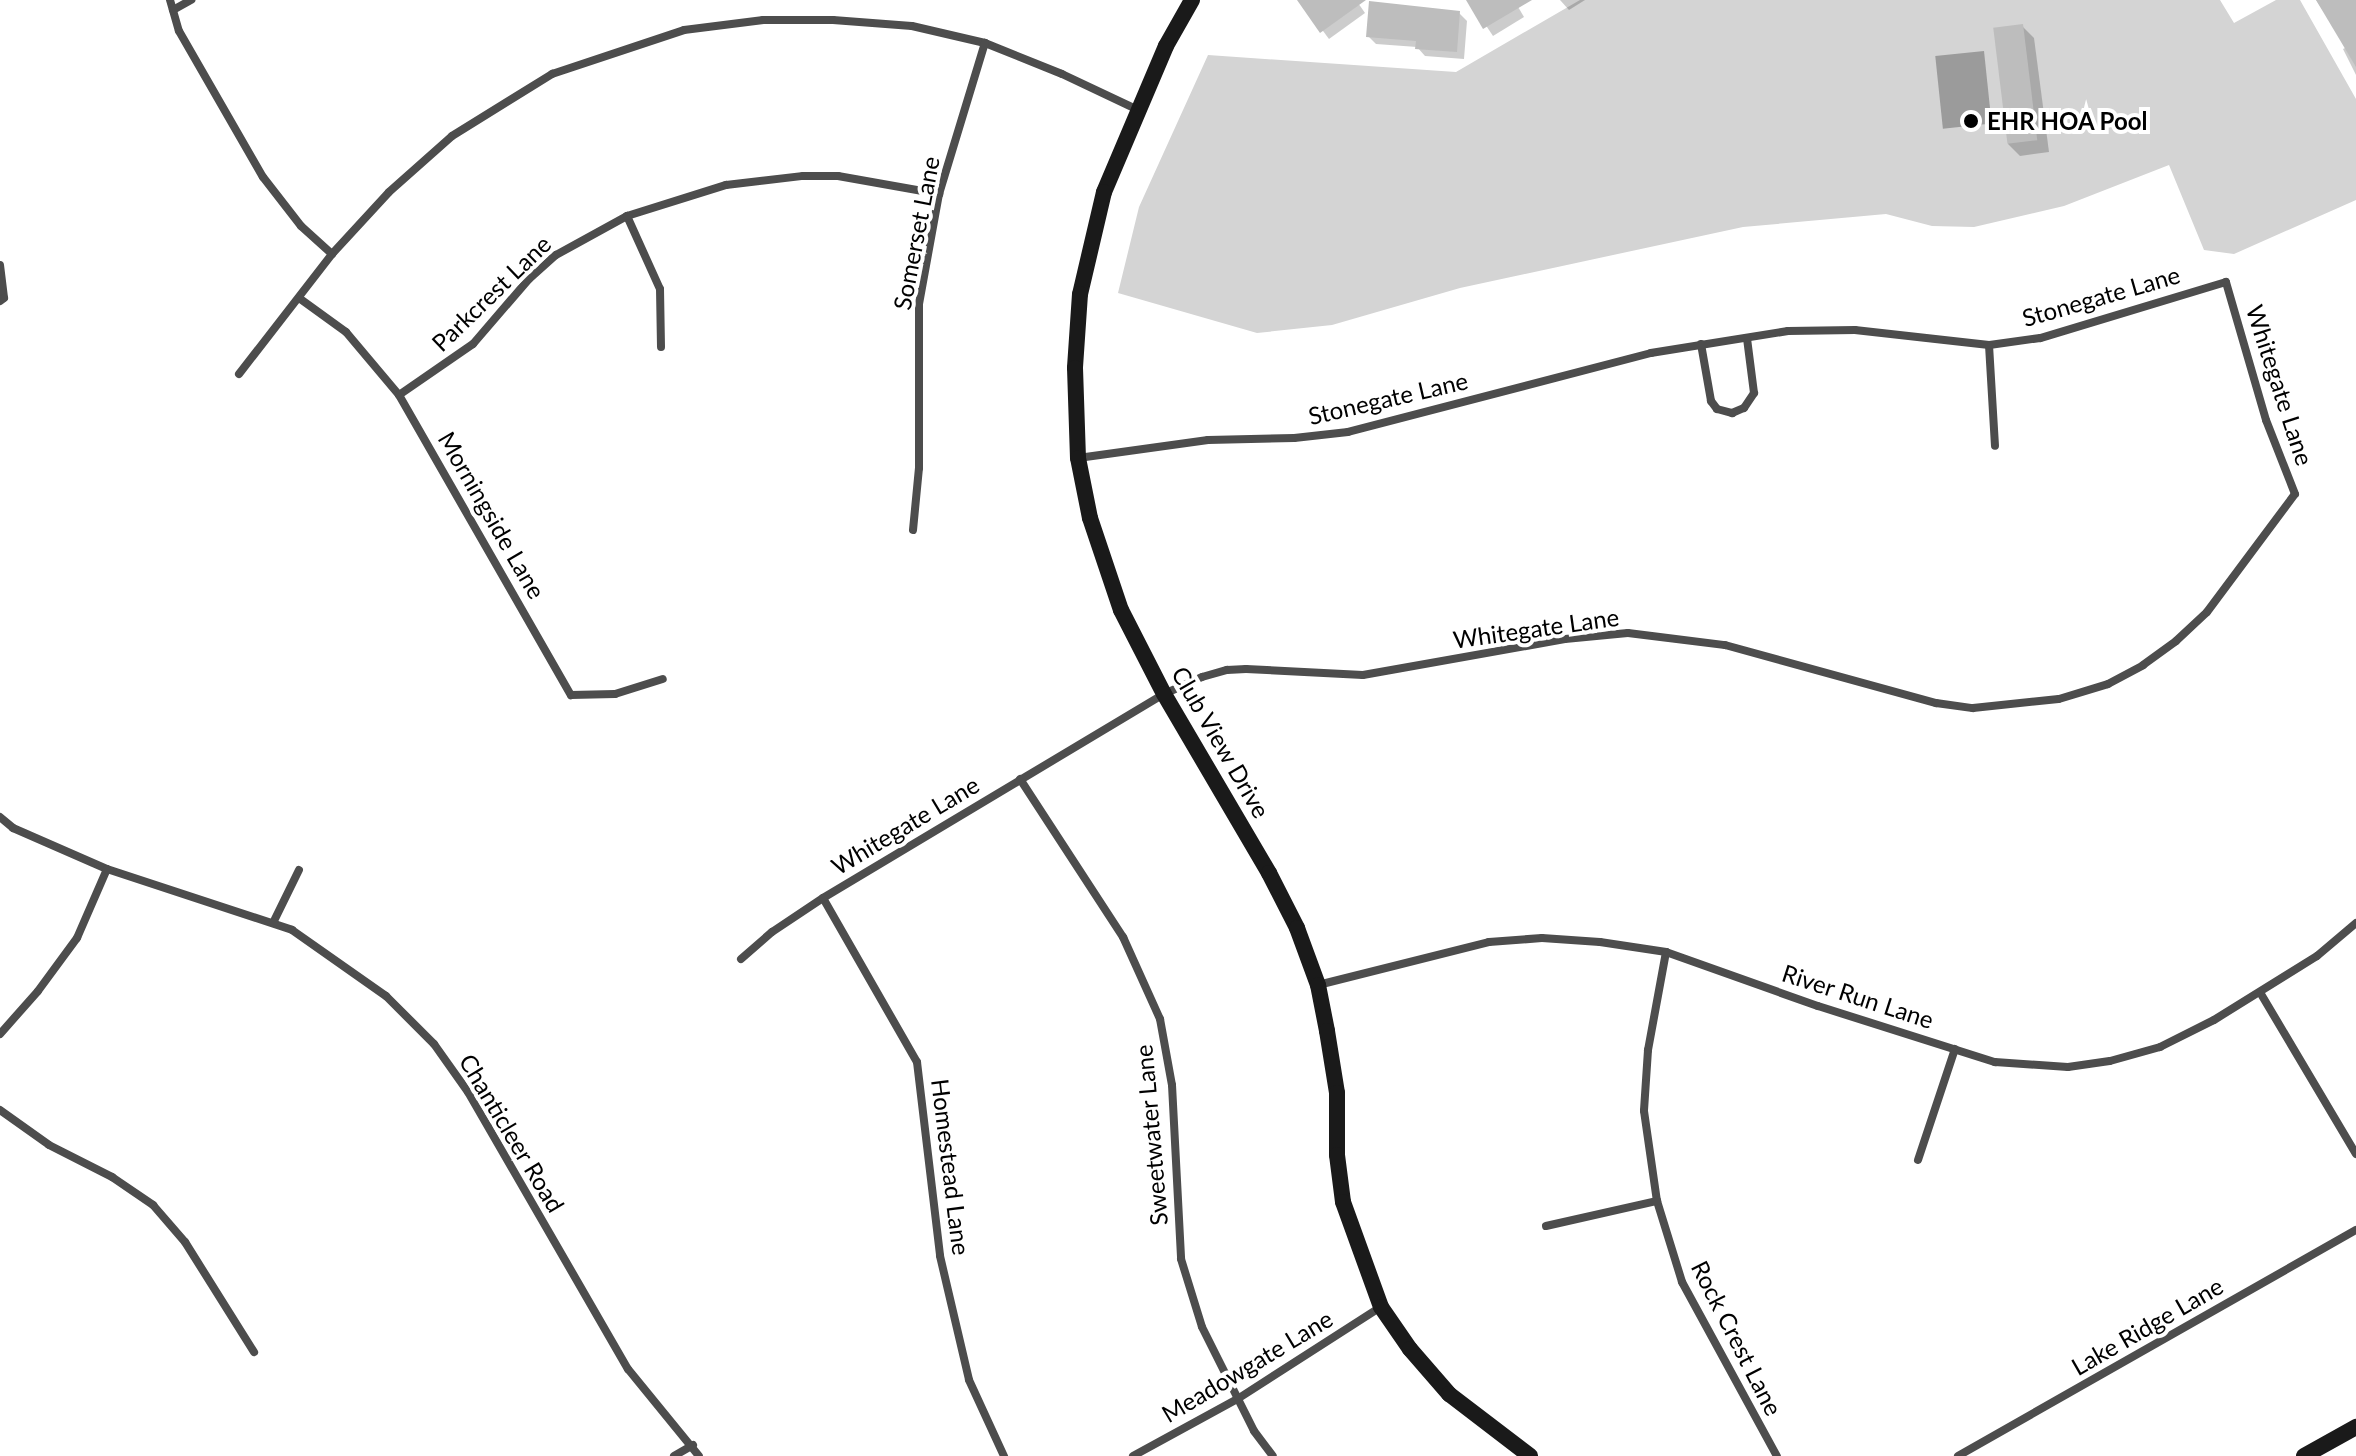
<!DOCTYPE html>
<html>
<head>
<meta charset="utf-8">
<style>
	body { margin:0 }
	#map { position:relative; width:2356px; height:1456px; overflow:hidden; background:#fff; font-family:Lato,sans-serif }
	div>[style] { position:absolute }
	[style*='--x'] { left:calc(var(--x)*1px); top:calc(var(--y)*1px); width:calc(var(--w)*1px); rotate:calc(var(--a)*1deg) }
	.green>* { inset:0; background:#d4d4d4 }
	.water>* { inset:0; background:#9b9b9b; transform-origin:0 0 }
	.shadow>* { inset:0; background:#0003 }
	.building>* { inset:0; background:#bdbdbd; transform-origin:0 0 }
	.street>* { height:8px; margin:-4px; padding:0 4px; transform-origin:4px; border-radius:4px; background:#4d4d4d }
	.secondary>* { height:16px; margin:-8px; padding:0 8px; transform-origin:8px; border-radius:8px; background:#1a1a1a }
	.dots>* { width:22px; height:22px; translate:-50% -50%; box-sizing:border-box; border:4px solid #fff; border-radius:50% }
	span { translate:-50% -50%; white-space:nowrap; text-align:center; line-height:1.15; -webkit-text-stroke:8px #fff; paint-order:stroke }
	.poi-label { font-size:24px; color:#000; font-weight:700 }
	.left { translate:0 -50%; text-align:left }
	.street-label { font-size:24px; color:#000 }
</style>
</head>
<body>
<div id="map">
	<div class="green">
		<div style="clip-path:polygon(1580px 0,2220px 0,2234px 23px,2276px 0,2300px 0,2356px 99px,2356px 200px,2234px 254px,2204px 250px,2169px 165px,2064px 206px,1974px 227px,1932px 226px,1886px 214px,1743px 227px,1460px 288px,1332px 325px,1257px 333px,1118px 293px,1139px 207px,1208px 55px,1456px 72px)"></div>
	</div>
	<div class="water">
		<div style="left:1984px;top:51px;width:73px;height:49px;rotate:84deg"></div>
	</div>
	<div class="shadow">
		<div style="clip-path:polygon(1300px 0,1356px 0,1365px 13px,1329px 39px)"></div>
		<div style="clip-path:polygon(1469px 0,1514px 0,1524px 17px,1493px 36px)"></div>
		<div style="clip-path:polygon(1560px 0,1585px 0,1569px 10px)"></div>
		<div style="clip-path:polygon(2316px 0,2356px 0,2356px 75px,2343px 49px,2347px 47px)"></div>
		<div style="clip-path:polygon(1459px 13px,1467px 21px,1464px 59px,1425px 56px,1417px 47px,1376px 44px,1368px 36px)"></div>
		<div style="clip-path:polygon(2022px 26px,2034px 38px,2049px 152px,2020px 156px,2008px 144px)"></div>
	</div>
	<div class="building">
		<div style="clip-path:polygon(1297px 0,1366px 0,1320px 33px)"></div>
		<div style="clip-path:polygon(1466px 0,1532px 0,1483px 29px)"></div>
		<div style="clip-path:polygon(2316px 0,2356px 0,2356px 67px)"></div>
		<div style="clip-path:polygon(1369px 1px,1460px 11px,1457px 52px,1415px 49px,1416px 41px,1366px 37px)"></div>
		<div style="left:2023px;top:24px;width:117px;height:30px;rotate:83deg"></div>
	</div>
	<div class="street">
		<div style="--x:170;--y:0;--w:32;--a:74"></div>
		<div style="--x:179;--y:31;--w:168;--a:60.1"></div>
		<div style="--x:263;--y:177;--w:62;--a:52.2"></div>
		<div style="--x:301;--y:226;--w:42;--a:42.1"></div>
		<div style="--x:173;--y:10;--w:21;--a:-29"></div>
		<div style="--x:627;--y:216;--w:80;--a:65.7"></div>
		<div style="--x:660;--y:289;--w:58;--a:89"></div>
		<div style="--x:0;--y:265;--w:33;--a:83"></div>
		<div style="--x:4;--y:298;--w:5;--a:143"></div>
		<div style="--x:299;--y:298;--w:58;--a:35.9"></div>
		<div style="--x:346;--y:332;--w:82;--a:49.9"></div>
		<div style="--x:399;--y:395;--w:346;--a:60.2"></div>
		<div style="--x:571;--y:695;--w:44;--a:-1.3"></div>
		<div style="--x:615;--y:694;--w:50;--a:-17.4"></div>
		<div style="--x:1701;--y:344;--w:58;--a:80"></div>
		<div style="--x:1711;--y:401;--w:10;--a:53"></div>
		<div style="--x:1717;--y:409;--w:16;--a:15"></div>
		<div style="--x:1732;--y:413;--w:13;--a:-23"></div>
		<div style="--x:1744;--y:408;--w:18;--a:-56"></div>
		<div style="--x:1754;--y:393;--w:55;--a:-97.3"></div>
		<div style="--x:1989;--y:345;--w:101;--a:86.6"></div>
		<div style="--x:239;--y:374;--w:152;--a:-52.2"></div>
		<div style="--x:332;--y:254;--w:84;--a:-47.4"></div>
		<div style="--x:389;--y:192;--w:84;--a:-41.6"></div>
		<div style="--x:452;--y:136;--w:118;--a:-31.8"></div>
		<div style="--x:552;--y:74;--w:139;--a:-18.4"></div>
		<div style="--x:684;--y:30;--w:80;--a:-7.2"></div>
		<div style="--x:763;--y:20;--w:70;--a:0"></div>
		<div style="--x:833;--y:20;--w:79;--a:4.3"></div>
		<div style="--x:912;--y:26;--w:75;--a:13.1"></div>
		<div style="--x:985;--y:43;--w:83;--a:21.9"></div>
		<div style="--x:1062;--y:74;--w:84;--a:25.3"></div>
		<div style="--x:399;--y:395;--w:90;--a:-34.6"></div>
		<div style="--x:473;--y:344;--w:86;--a:-49.3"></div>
		<div style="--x:529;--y:279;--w:36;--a:-42"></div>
		<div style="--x:556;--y:255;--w:81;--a:-28.8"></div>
		<div style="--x:627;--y:216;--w:104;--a:-17.4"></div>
		<div style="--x:726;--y:185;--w:78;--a:-6.7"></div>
		<div style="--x:803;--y:176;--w:35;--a:0"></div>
		<div style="--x:838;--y:176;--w:103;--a:10.1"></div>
		<div style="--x:913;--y:530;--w:62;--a:-84.5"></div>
		<div style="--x:919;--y:468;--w:164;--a:-90"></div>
		<div style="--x:919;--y:304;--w:112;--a:-79.7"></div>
		<div style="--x:939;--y:194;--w:158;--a:-73.1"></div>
		<div style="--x:1020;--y:779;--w:189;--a:56.9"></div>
		<div style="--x:1123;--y:937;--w:90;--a:65.7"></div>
		<div style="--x:1160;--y:1019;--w:67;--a:79.7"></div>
		<div style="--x:1172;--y:1085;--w:174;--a:87"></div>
		<div style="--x:1181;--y:1259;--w:71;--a:72.8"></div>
		<div style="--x:1202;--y:1327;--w:116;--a:63.4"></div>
		<div style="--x:1254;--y:1431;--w:31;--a:53"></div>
		<div style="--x:0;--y:817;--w:17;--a:40"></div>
		<div style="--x:13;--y:828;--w:103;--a:23.6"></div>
		<div style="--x:107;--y:869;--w:195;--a:18.2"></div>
		<div style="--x:292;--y:930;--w:115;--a:35.1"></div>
		<div style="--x:386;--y:996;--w:68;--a:45"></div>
		<div style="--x:434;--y:1044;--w:59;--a:54.7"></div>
		<div style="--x:468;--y:1092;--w:320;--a:60"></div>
		<div style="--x:628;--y:1369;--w:112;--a:50.8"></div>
		<div style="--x:823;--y:898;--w:189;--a:60.2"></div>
		<div style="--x:917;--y:1062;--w:195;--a:83.2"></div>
		<div style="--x:940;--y:1256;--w:127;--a:76.8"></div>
		<div style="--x:969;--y:1380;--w:84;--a:65.3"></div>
		<div style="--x:273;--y:923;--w:59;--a:-63.9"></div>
		<div style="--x:1666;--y:952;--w:100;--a:100.4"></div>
		<div style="--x:1648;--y:1050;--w:61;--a:93.8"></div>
		<div style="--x:1644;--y:1111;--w:91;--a:81.8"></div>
		<div style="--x:1657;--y:1201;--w:85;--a:72.8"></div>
		<div style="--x:1682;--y:1282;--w:198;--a:61.4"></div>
		<div style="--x:741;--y:959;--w:41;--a:-41.1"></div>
		<div style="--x:772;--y:932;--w:61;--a:-33.7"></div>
		<div style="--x:823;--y:898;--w:397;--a:-30.9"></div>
		<div style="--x:1164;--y:694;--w:42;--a:-24.1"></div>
		<div style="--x:1202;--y:677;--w:26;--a:-16"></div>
		<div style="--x:1227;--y:670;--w:19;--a:-3"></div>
		<div style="--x:1246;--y:669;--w:117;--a:2.9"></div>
		<div style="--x:1363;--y:675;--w:205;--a:-10.1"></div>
		<div style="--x:1565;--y:639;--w:63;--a:-5.4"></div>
		<div style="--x:1628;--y:633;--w:98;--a:7.1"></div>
		<div style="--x:1725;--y:645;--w:219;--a:15.4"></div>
		<div style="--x:1936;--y:703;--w:37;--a:8"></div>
		<div style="--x:1973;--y:708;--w:86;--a:-6"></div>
		<div style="--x:2059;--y:699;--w:51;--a:-17"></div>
		<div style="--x:2108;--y:684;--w:40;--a:-28"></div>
		<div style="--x:2143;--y:665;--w:41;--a:-36"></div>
		<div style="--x:2176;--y:641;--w:42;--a:-43.1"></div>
		<div style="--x:2207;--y:612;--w:147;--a:-53.3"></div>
		<div style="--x:2295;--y:494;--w:79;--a:-111.4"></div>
		<div style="--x:2266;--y:420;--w:144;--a:-106.2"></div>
		<div style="--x:2226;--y:282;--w:194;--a:163.2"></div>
		<div style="--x:2040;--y:338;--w:51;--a:172.2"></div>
		<div style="--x:1989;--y:345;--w:135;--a:-173.6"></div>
		<div style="--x:1855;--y:330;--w:67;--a:179.1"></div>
		<div style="--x:1788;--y:331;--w:139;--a:170.9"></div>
		<div style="--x:1651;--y:353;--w:313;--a:165.4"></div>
		<div style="--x:1348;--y:432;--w:54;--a:173.7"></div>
		<div style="--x:1294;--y:438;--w:86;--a:178.7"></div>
		<div style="--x:1208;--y:440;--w:131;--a:172.1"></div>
		<div style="--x:1318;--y:985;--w:176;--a:-14.1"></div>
		<div style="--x:1489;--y:942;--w:53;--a:-4.3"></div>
		<div style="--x:1542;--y:938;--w:58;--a:3.9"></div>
		<div style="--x:1600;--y:942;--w:67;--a:8.6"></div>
		<div style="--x:1666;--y:952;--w:161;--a:19.6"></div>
		<div style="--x:1818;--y:1006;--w:186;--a:17.6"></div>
		<div style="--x:1995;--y:1062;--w:73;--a:3.9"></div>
		<div style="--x:2068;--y:1067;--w:42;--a:-8.1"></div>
		<div style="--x:2110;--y:1061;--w:52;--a:-15.6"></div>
		<div style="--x:2160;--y:1047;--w:60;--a:-26.6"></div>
		<div style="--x:2214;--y:1020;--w:121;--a:-31.9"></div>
		<div style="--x:2317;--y:956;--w:51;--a:-40.2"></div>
		<div style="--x:2261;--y:994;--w:186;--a:59.3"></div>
		<div style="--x:0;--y:1034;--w:57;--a:-48.5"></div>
		<div style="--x:38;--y:991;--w:66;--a:-53.7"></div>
		<div style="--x:77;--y:938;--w:75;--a:-66.5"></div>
		<div style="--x:0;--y:1110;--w:60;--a:35.5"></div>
		<div style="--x:49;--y:1145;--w:71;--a:26.9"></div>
		<div style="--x:112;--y:1177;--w:50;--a:34.3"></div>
		<div style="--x:153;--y:1205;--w:49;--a:49.1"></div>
		<div style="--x:185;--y:1242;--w:130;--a:57.9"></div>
		<div style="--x:1918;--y:1160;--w:117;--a:-71.6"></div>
		<div style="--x:1546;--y:1226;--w:114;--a:-12.7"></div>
		<div style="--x:674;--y:1456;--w:22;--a:-30"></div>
		<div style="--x:1133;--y:1456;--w:121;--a:-28.7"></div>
		<div style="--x:1239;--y:1398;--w:169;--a:-32.7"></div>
		<div style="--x:1958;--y:1456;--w:458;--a:-29.6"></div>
	</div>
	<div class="secondary">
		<div style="--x:1192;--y:0;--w:53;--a:119.5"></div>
		<div style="--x:1166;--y:46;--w:159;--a:113"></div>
		<div style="--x:1104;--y:192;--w:105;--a:103.2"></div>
		<div style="--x:1080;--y:294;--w:74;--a:93.9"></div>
		<div style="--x:1075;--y:368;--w:90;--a:88.1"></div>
		<div style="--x:1078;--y:458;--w:61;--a:78.7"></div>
		<div style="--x:1090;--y:518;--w:97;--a:71.4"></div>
		<div style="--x:1121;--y:610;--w:94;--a:62.9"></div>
		<div style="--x:1164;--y:694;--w:208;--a:59.6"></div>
		<div style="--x:1269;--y:873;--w:62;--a:63"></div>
		<div style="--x:1297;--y:928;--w:61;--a:69.8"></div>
		<div style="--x:1318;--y:985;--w:47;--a:78.9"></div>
		<div style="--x:1327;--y:1031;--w:63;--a:80.8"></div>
		<div style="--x:1337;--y:1093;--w:62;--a:90"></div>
		<div style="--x:1337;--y:1155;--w:47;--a:82.7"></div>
		<div style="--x:1343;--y:1202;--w:112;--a:70.1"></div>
		<div style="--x:1381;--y:1307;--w:51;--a:55.4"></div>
		<div style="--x:1410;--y:1349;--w:60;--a:49.1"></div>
		<div style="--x:1449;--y:1394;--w:102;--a:37.4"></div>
		<div style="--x:2304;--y:1456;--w:60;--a:-29.1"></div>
	</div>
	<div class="dots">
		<div style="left:1971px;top:121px;background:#000"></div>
	</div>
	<div class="poi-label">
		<span class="left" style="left:1987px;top:121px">EHR HOA Pool</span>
	</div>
	<div class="street-label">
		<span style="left:916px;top:233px;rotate:-79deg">Somerset Lane</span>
		<span style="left:491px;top:293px;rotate:-44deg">Parkcrest Lane</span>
		<span style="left:2101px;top:296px;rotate:-16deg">Stonegate Lane</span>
		<span style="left:2280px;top:385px;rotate:72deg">Whitegate Lane</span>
		<span style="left:1388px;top:398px;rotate:-13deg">Stonegate Lane</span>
		<span style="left:492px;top:515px;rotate:60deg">Morningside Lane</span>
		<span style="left:1536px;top:628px;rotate:-8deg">Whitegate Lane</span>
		<span style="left:1221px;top:742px;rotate:60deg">Club View Drive</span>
		<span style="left:905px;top:825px;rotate:-31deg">Whitegate Lane</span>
		<span style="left:1858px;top:996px;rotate:18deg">River Run Lane</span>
		<span style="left:512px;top:1133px;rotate:59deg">Chanticleer Road</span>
		<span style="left:1151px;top:1135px;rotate:-95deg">Sweetwater Lane</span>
		<span style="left:951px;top:1167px;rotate:83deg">Homestead Lane</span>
		<span style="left:2147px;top:1326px;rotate:-30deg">Lake Ridge Lane</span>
		<span style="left:1737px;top:1338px;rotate:63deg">Rock Crest Lane</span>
		<span style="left:1247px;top:1366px;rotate:-31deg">Meadowgate Lane</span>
	</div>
</div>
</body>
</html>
